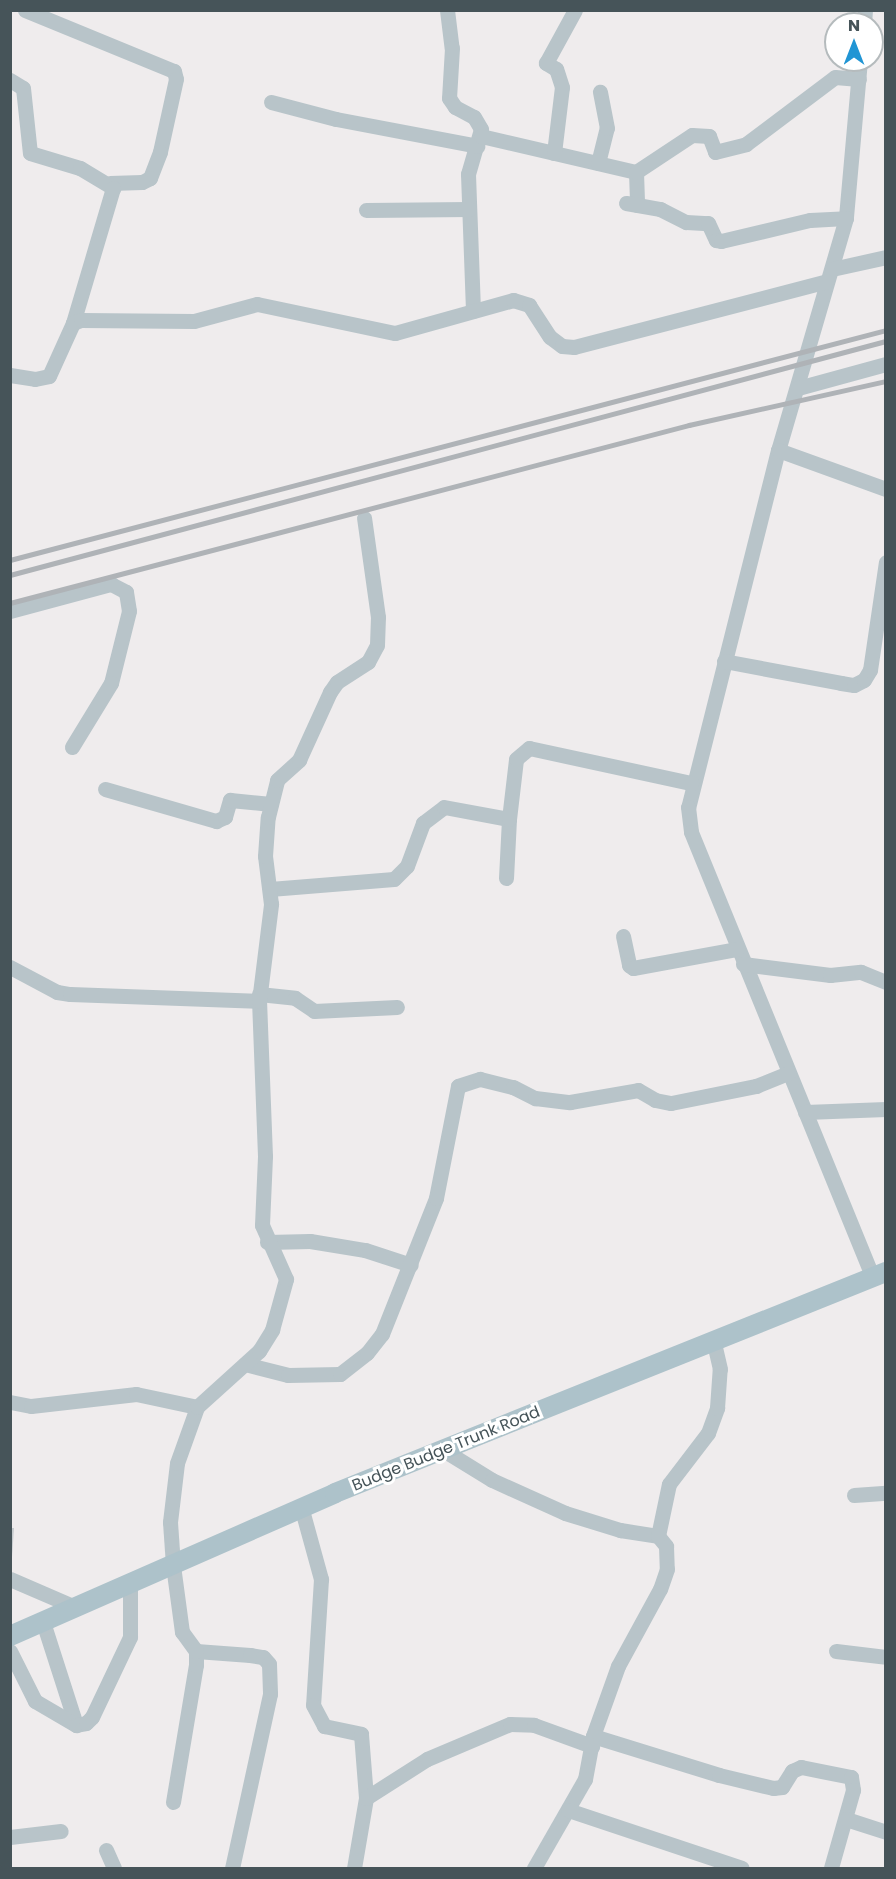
<!DOCTYPE html>
<html>
<head>
<meta charset="utf-8">
<style>
	body { margin:0 }
	#map { position:relative; width:896px; height:1879px; overflow:hidden; background:#efeced; font-family:Poppins,sans-serif }
	div>[style] { position:absolute }
	[style*='--x'] { left:calc(var(--x)*1px); top:calc(var(--y)*1px); width:calc(var(--w)*1px); rotate:calc(var(--a)*1deg) }
	.building>* { inset:0; background:#c6cbce }
	.minor>* { height:15px; margin:-7.5px; padding:0 7.5px; transform-origin:7.5px; border-radius:7.5px; background:#b8c4c9 }
	.major>* { height:20px; margin:-10px; padding:0 10px; transform-origin:10px; border-radius:10px; background:#adc2ca }
	.rail>* { height:4.5px; margin:-2.25px; padding:0 2.25px; transform-origin:2.25px; border-radius:2.25px; background:#afb3b7 }
	span { translate:-50% -50%; white-space:nowrap; text-align:center; line-height:1.15; -webkit-text-stroke:6px #fff; paint-order:stroke }
	.street-label { font-size:16px; color:#465459 }
	.frame { position:absolute; inset:0; border:12px solid #465459; pointer-events:none }
	.north { position:absolute; left:824px; top:12px; width:60px; height:60px; box-sizing:border-box; background:#fff; border:2px solid #b5bbbd; border-radius:50%; rotate:0deg; font-size:16px; font-weight:700; line-height:24px; text-align:center; color:#465459 }
	.north::after { content:''; display:block; margin:auto; width:21px; height:27px; background:#2195d4; clip-path:polygon(50% 0,100% 100%,50% 72%,0 100%) }
</style>
</head>
<body>
<div id="map">
	<div class="building">
		<div style="clip-path:polygon(10px 1528px,14px 1528px,12px 1557px,10px 1557px)"></div>
	</div>
	<div class="minor">
		<div style="--x:25;--y:10;--w:161;--a:22.3"></div>
		<div style="--x:174;--y:71;--w:8;--a:76"></div>
		<div style="--x:176;--y:79;--w:75;--a:102.4"></div>
		<div style="--x:160;--y:152;--w:28;--a:111"></div>
		<div style="--x:150;--y:178;--w:9;--a:153"></div>
		<div style="--x:142;--y:182;--w:32;--a:178"></div>
		<div style="--x:447;--y:10;--w:38;--a:83"></div>
		<div style="--x:452;--y:48;--w:50;--a:93.4"></div>
		<div style="--x:449;--y:98;--w:11;--a:56"></div>
		<div style="--x:455;--y:107;--w:21;--a:28"></div>
		<div style="--x:474;--y:117;--w:14;--a:60"></div>
		<div style="--x:481;--y:129;--w:47;--a:106.1"></div>
		<div style="--x:468;--y:174;--w:137;--a:87.9"></div>
		<div style="--x:864;--y:24;--w:14;--a:-86"></div>
		<div style="--x:860;--y:60;--w:159;--a:95.1"></div>
		<div style="--x:846;--y:218;--w:242;--a:106.3"></div>
		<div style="--x:778;--y:450;--w:368;--a:104.1"></div>
		<div style="--x:688;--y:807;--w:25;--a:83"></div>
		<div style="--x:691;--y:832;--w:482;--a:67.8"></div>
		<div style="--x:10;--y:80;--w:15;--a:32"></div>
		<div style="--x:23;--y:88;--w:65;--a:83.9"></div>
		<div style="--x:30;--y:153;--w:52;--a:16.7"></div>
		<div style="--x:80;--y:168;--w:39;--a:31"></div>
		<div style="--x:113;--y:188;--w:141;--a:106.5"></div>
		<div style="--x:271;--y:102;--w:67;--a:14.7"></div>
		<div style="--x:336;--y:119;--w:144;--a:10.8"></div>
		<div style="--x:481;--y:136;--w:159;--a:13.1"></div>
		<div style="--x:636;--y:172;--w:33;--a:88"></div>
		<div style="--x:554;--y:153;--w:66;--a:-83.1"></div>
		<div style="--x:562;--y:87;--w:19;--a:-108"></div>
		<div style="--x:556;--y:69;--w:12;--a:-149"></div>
		<div style="--x:546;--y:63;--w:60;--a:-61.3"></div>
		<div style="--x:598;--y:163;--w:36;--a:-76"></div>
		<div style="--x:607;--y:128;--w:37;--a:-101"></div>
		<div style="--x:636;--y:172;--w:67;--a:-33.5"></div>
		<div style="--x:692;--y:135;--w:17;--a:3"></div>
		<div style="--x:709;--y:136;--w:17;--a:69"></div>
		<div style="--x:715;--y:152;--w:32;--a:-14"></div>
		<div style="--x:746;--y:144;--w:111;--a:-37"></div>
		<div style="--x:835;--y:77;--w:24;--a:5"></div>
		<div style="--x:626;--y:203;--w:35;--a:10"></div>
		<div style="--x:660;--y:209;--w:29;--a:27"></div>
		<div style="--x:686;--y:222;--w:22;--a:3"></div>
		<div style="--x:708;--y:223;--w:19;--a:65"></div>
		<div style="--x:716;--y:240;--w:5;--a:11"></div>
		<div style="--x:721;--y:241;--w:91;--a:-13.3"></div>
		<div style="--x:810;--y:220;--w:36;--a:-3"></div>
		<div style="--x:366;--y:210;--w:103;--a:-0.6"></div>
		<div style="--x:832;--y:269;--w:55;--a:-12.5"></div>
		<div style="--x:10;--y:375;--w:25;--a:9"></div>
		<div style="--x:35;--y:379;--w:14;--a:-12"></div>
		<div style="--x:49;--y:376;--w:58;--a:-65.6"></div>
		<div style="--x:73;--y:323;--w:9;--a:-21"></div>
		<div style="--x:81;--y:320;--w:113;--a:0.5"></div>
		<div style="--x:194;--y:321;--w:65;--a:-15.1"></div>
		<div style="--x:257;--y:304;--w:141;--a:11.9"></div>
		<div style="--x:395;--y:333;--w:123;--a:-15.6"></div>
		<div style="--x:513;--y:300;--w:17;--a:17"></div>
		<div style="--x:529;--y:305;--w:38;--a:57"></div>
		<div style="--x:550;--y:337;--w:15;--a:37"></div>
		<div style="--x:562;--y:346;--w:12;--a:5"></div>
		<div style="--x:574;--y:347;--w:261;--a:-14.6"></div>
		<div style="--x:798;--y:388;--w:91;--a:-15.3"></div>
		<div style="--x:778;--y:450;--w:115;--a:19.9"></div>
		<div style="--x:10;--y:611;--w:105;--a:-15"></div>
		<div style="--x:111;--y:584;--w:17;--a:28"></div>
		<div style="--x:126;--y:592;--w:19;--a:81"></div>
		<div style="--x:129;--y:611;--w:74;--a:104"></div>
		<div style="--x:111;--y:683;--w:75;--a:121.4"></div>
		<div style="--x:724;--y:661;--w:119;--a:10.6"></div>
		<div style="--x:841;--y:683;--w:13;--a:9"></div>
		<div style="--x:854;--y:685;--w:11;--a:-27"></div>
		<div style="--x:864;--y:680;--w:12;--a:-59"></div>
		<div style="--x:870;--y:670;--w:109;--a:-81.6"></div>
		<div style="--x:105;--y:789;--w:116;--a:16.1"></div>
		<div style="--x:216;--y:821;--w:10;--a:-24"></div>
		<div style="--x:225;--y:817;--w:18;--a:-74"></div>
		<div style="--x:230;--y:800;--w:41;--a:5.6"></div>
		<div style="--x:506;--y:878;--w:59;--a:-87.1"></div>
		<div style="--x:270;--y:889;--w:124;--a:-4.6"></div>
		<div style="--x:394;--y:879;--w:18;--a:-45"></div>
		<div style="--x:407;--y:866;--w:46;--a:-69.6"></div>
		<div style="--x:423;--y:823;--w:26;--a:-37"></div>
		<div style="--x:444;--y:807;--w:66;--a:10.5"></div>
		<div style="--x:509;--y:819;--w:60;--a:-83.3"></div>
		<div style="--x:516;--y:759;--w:17;--a:-40"></div>
		<div style="--x:529;--y:748;--w:166;--a:12.2"></div>
		<div style="--x:623;--y:936;--w:30;--a:78"></div>
		<div style="--x:629;--y:965;--w:5;--a:37"></div>
		<div style="--x:633;--y:968;--w:106;--a:-10.4"></div>
		<div style="--x:743;--y:964;--w:88;--a:7.2"></div>
		<div style="--x:830;--y:975;--w:31;--a:-6"></div>
		<div style="--x:861;--y:972;--w:27;--a:22"></div>
		<div style="--x:10;--y:967;--w:53;--a:28"></div>
		<div style="--x:57;--y:992;--w:13;--a:9"></div>
		<div style="--x:70;--y:994;--w:189;--a:2.1"></div>
		<div style="--x:259;--y:994;--w:36;--a:6"></div>
		<div style="--x:295;--y:998;--w:23;--a:34"></div>
		<div style="--x:314;--y:1011;--w:83;--a:-2.8"></div>
		<div style="--x:805;--y:1112;--w:81;--a:-2.1"></div>
		<div style="--x:267;--y:1242;--w:43;--a:-1.3"></div>
		<div style="--x:310;--y:1241;--w:56;--a:9.3"></div>
		<div style="--x:365;--y:1250;--w:48;--a:18.1"></div>
		<div style="--x:245;--y:1364;--w:44;--a:14.3"></div>
		<div style="--x:288;--y:1375;--w:52;--a:-1.1"></div>
		<div style="--x:340;--y:1374;--w:34;--a:-38"></div>
		<div style="--x:367;--y:1353;--w:24;--a:-52"></div>
		<div style="--x:382;--y:1334;--w:146;--a:-68.3"></div>
		<div style="--x:436;--y:1198;--w:114;--a:-78.9"></div>
		<div style="--x:458;--y:1086;--w:23;--a:-18"></div>
		<div style="--x:480;--y:1079;--w:34;--a:14"></div>
		<div style="--x:513;--y:1087;--w:25;--a:27"></div>
		<div style="--x:535;--y:1098;--w:35;--a:7"></div>
		<div style="--x:570;--y:1102;--w:69;--a:-10"></div>
		<div style="--x:638;--y:1090;--w:20;--a:30"></div>
		<div style="--x:655;--y:1100;--w:16;--a:11"></div>
		<div style="--x:671;--y:1103;--w:87;--a:-11.3"></div>
		<div style="--x:756;--y:1086;--w:35;--a:-22"></div>
		<div style="--x:10;--y:1402;--w:21;--a:11"></div>
		<div style="--x:31;--y:1406;--w:106;--a:-6.5"></div>
		<div style="--x:136;--y:1394;--w:62;--a:12"></div>
		<div style="--x:445;--y:1451;--w:55;--a:31.7"></div>
		<div style="--x:492;--y:1480;--w:80;--a:24.3"></div>
		<div style="--x:565;--y:1513;--w:58;--a:17.2"></div>
		<div style="--x:620;--y:1530;--w:38;--a:9"></div>
		<div style="--x:658;--y:1536;--w:13;--a:51"></div>
		<div style="--x:666;--y:1546;--w:23;--a:88"></div>
		<div style="--x:667;--y:1569;--w:21;--a:109"></div>
		<div style="--x:660;--y:1589;--w:88;--a:118.6"></div>
		<div style="--x:618;--y:1666;--w:74;--a:109.7"></div>
		<div style="--x:593;--y:1736;--w:44;--a:100.5"></div>
		<div style="--x:585;--y:1779;--w:103;--a:119.8"></div>
		<div style="--x:854;--y:1495;--w:32;--a:-4"></div>
		<div style="--x:302;--y:1510;--w:72;--a:74.6"></div>
		<div style="--x:321;--y:1579;--w:126;--a:93.6"></div>
		<div style="--x:313;--y:1705;--w:24;--a:62"></div>
		<div style="--x:324;--y:1726;--w:38;--a:12"></div>
		<div style="--x:361;--y:1734;--w:64;--a:85.5"></div>
		<div style="--x:366;--y:1798;--w:71;--a:99.7"></div>
		<div style="--x:658;--y:1536;--w:53;--a:-78.1"></div>
		<div style="--x:669;--y:1484;--w:64;--a:-52.6"></div>
		<div style="--x:708;--y:1433;--w:27;--a:-70"></div>
		<div style="--x:717;--y:1408;--w:39;--a:-86"></div>
		<div style="--x:720;--y:1369;--w:28;--a:-103"></div>
		<div style="--x:10;--y:1579;--w:73;--a:23.4"></div>
		<div style="--x:43;--y:1622;--w:108;--a:72.2"></div>
		<div style="--x:10;--y:1651;--w:56;--a:63.4"></div>
		<div style="--x:35;--y:1701;--w:48;--a:30.3"></div>
		<div style="--x:76;--y:1725;--w:10;--a:-11"></div>
		<div style="--x:86;--y:1723;--w:8;--a:-45"></div>
		<div style="--x:92;--y:1717;--w:89;--a:-64.6"></div>
		<div style="--x:130;--y:1637;--w:53;--a:-90"></div>
		<div style="--x:196;--y:1651;--w:54;--a:4.2"></div>
		<div style="--x:250;--y:1655;--w:13;--a:9"></div>
		<div style="--x:263;--y:1657;--w:9;--a:49"></div>
		<div style="--x:269;--y:1664;--w:30;--a:88"></div>
		<div style="--x:270;--y:1694;--w:178;--a:102.3"></div>
		<div style="--x:836;--y:1651;--w:50;--a:6.8"></div>
		<div style="--x:593;--y:1736;--w:132;--a:17.2"></div>
		<div style="--x:719;--y:1775;--w:56;--a:13.5"></div>
		<div style="--x:773;--y:1788;--w:9;--a:-6"></div>
		<div style="--x:782;--y:1787;--w:19;--a:-58"></div>
		<div style="--x:792;--y:1771;--w:10;--a:-24"></div>
		<div style="--x:801;--y:1767;--w:51;--a:11.3"></div>
		<div style="--x:851;--y:1777;--w:13;--a:81"></div>
		<div style="--x:853;--y:1790;--w:81;--a:105.8"></div>
		<div style="--x:366;--y:1798;--w:72;--a:-32.6"></div>
		<div style="--x:427;--y:1759;--w:90;--a:-22.9"></div>
		<div style="--x:510;--y:1724;--w:24;--a:2"></div>
		<div style="--x:534;--y:1725;--w:62;--a:19.9"></div>
		<div style="--x:173;--y:1802;--w:139;--a:-80.5"></div>
		<div style="--x:196;--y:1665;--w:14;--a:-90"></div>
		<div style="--x:196;--y:1651;--w:24;--a:-126"></div>
		<div style="--x:182;--y:1632;--w:68;--a:-97.7"></div>
		<div style="--x:173;--y:1565;--w:43;--a:-94"></div>
		<div style="--x:170;--y:1522;--w:59;--a:-83.2"></div>
		<div style="--x:177;--y:1463;--w:59;--a:-70.3"></div>
		<div style="--x:197;--y:1407;--w:84;--a:-42.1"></div>
		<div style="--x:259;--y:1351;--w:25;--a:-58"></div>
		<div style="--x:272;--y:1330;--w:53;--a:-74.6"></div>
		<div style="--x:286;--y:1279;--w:59;--a:-114"></div>
		<div style="--x:262;--y:1225;--w:69;--a:-87.5"></div>
		<div style="--x:265;--y:1156;--w:155;--a:-92.2"></div>
		<div style="--x:259;--y:1001;--w:98;--a:-82.9"></div>
		<div style="--x:271;--y:904;--w:48;--a:-97.1"></div>
		<div style="--x:265;--y:856;--w:39;--a:-86"></div>
		<div style="--x:268;--y:817;--w:38;--a:-76"></div>
		<div style="--x:277;--y:780;--w:30;--a:-42"></div>
		<div style="--x:299;--y:760;--w:75;--a:-65.5"></div>
		<div style="--x:330;--y:692;--w:12;--a:-55"></div>
		<div style="--x:337;--y:682;--w:37;--a:-33"></div>
		<div style="--x:368;--y:662;--w:19;--a:-62"></div>
		<div style="--x:377;--y:645;--w:28;--a:-88"></div>
		<div style="--x:378;--y:617;--w:100;--a:-98"></div>
		<div style="--x:568;--y:1810;--w:183;--a:18.4"></div>
		<div style="--x:846;--y:1819;--w:42;--a:18"></div>
		<div style="--x:10;--y:1837;--w:51;--a:-6.7"></div>
		<div style="--x:106;--y:1850;--w:20;--a:66"></div>
	</div>
	<div class="major">
		<div style="--x:10;--y:1636;--w:355;--a:-23.7"></div>
		<div style="--x:335;--y:1493;--w:594;--a:-21.86"></div>
	</div>
	<div class="rail">
		<div style="--x:10;--y:560;--w:906;--a:-14.71"></div>
		<div style="--x:10;--y:575;--w:907;--a:-14.96"></div>
		<div style="--x:10;--y:603;--w:702;--a:-14.69"></div>
		<div style="--x:689;--y:425;--w:202;--a:-12.6"></div>
	</div>
	<div class="street-label">
		<span style="left:446px;top:1449px;rotate:-22deg">Budge Budge Trunk Road</span>
	</div>
	<div class="frame"></div>
	<div class="north">N</div>
</div>
</body>
</html>
